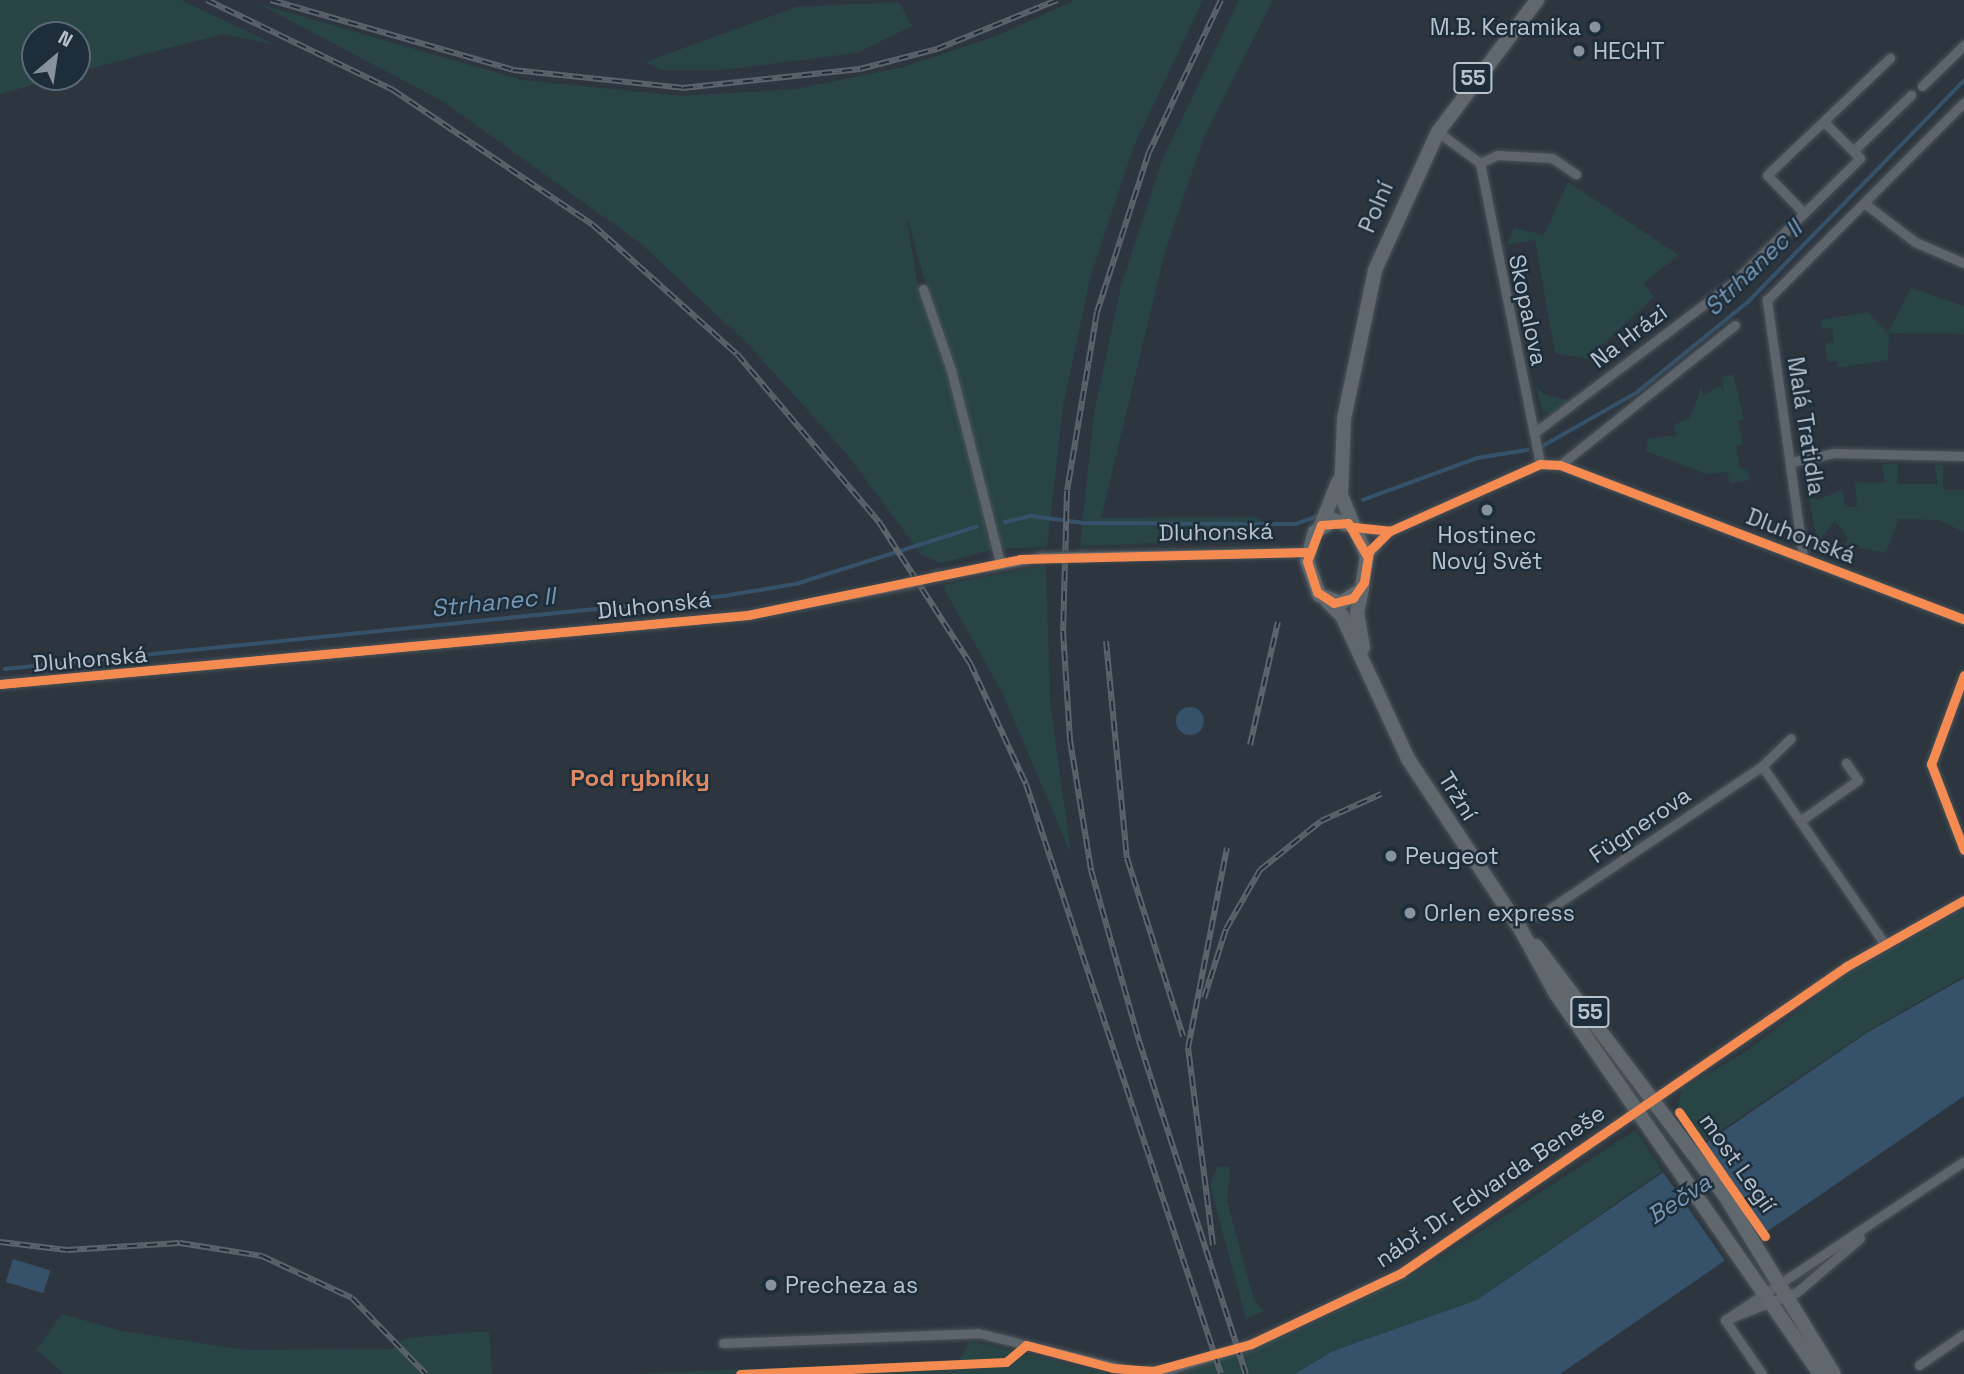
<!DOCTYPE html>
<html>
<head>
<meta charset="utf-8">
<style>
	body { margin:0 }
	#map { position:relative; width:1964px; height:1374px; overflow:hidden; background:#2d363e; font-family:"Space Grotesk",sans-serif }
	div>[style] { position:absolute }
	[style*='--x'] { left:calc(var(--x)*1px); top:calc(var(--y)*1px); width:calc(var(--w)*1px); rotate:calc(var(--a)*1deg) }
	.green>* { inset:0; background:#284445 }
	.water>* { inset:0; background:#36526a; transform-origin:0 0 }
	.round { border-radius:50% }
	.pier>* { inset:0; background:#2d363e; transform-origin:0 0 }
	.stream>* { height:3.5px; margin:-1.75px; padding:0 1.75px; transform-origin:1.75px; border-radius:1.75px; background:#36526a }
	.roads { filter:drop-shadow(0 0 2px #4b5258) drop-shadow(0 0 2px #4b5258) }
	.minor>* { height:9px; margin:-4.5px; padding:0 4.5px; transform-origin:4.5px; border-radius:4.5px; background:#5e646b }
	.primary>* { height:14px; margin:-7px; padding:0 7px; transform-origin:7px; border-radius:7px; background:#60676d }
	.rail>* { height:6px; margin-top:-3px; transform-origin:0; background:repeating-linear-gradient(90deg,#1e2d3a 0 10px,#5c636a 0 20px); box-sizing:border-box; border-block:2px solid #5c636a }
	.bridges { filter:drop-shadow(0 0 2px #4b5258) drop-shadow(0 0 2px #4b5258) }
	.minor-bridge>* { height:9px; margin:-4.5px; padding:0 4.5px; transform-origin:4.5px; border-radius:4.5px; background:#5e646b }
	.cycleway>* { height:9px; margin:-4.5px; padding:0 4.5px; transform-origin:4.5px; border-radius:4.5px; background:#f68b52 }
	.dots>* { width:19px; height:19px; translate:-50% -50%; box-sizing:border-box; border:4px solid #1e2d3a; border-radius:50% }
	span { translate:-50% -50%; white-space:nowrap; text-align:center; line-height:1.15; -webkit-text-stroke:5px #1e2d3a; paint-order:stroke }
	.shield-label span { padding:2px 5px; background:#1e2d3a; border:2px solid; border-radius:5px; -webkit-text-stroke-width:0 }
	.shield-label { font-size:21px; color:#b8c3ce; font-weight:700 }
	.poi-label { font-size:23px; color:#b8c3ce }
	.right { translate:-100% -50%; text-align:right }
	.left { translate:0 -50%; text-align:left }
	.street-label { font-size:23px; color:#b8c3ce }
	.water-label { font-size:24px; color:#7597b4; font-style:italic }
	.neighbourhood-label { font-size:24px; color:#df8962; font-weight:700 }
	.north { position:absolute; left:21px; top:21px; width:70px; height:70px; box-sizing:border-box; background:#1e2d3a; border:2px solid #5c6975; border-radius:50%; rotate:29deg; font-size:19px; font-weight:700; line-height:28px; text-align:center; color:#b8c3ce }
	.north::after { content:''; display:block; margin:auto; width:24px; height:32px; background:#87929c; clip-path:polygon(50% 0,100% 100%,50% 72%,0 100%) }
</style>
</head>
<body>
<div id="map">
	<div class="green">
		<div style="clip-path:polygon(0 0,181px 0,276px 45px,223px 34px,77px 72px,77px 35px,35px 35px,35px 77px,61px 77px,0 94px)"></div>
		<div style="clip-path:polygon(evenodd,1075px 0,1203px 0,1134px 146px,1090px 278px,1063px 407px,1047px 547px,1003px 549px,994px 517px,983px 517px,991px 550px,942px 563px,922px 555px,845px 452px,748px 344px,640px 243px,444px 102px,259px 4px,522px 80px,682px 96px,796px 89px,903px 67px,996px 36px,1075px 0,908px 220px,927px 289px,919px 291px,907px 221px,908px 220px)"></div>
		<div style="clip-path:polygon(1239px 0,1273px 0,1204px 137px,1165px 252px,1101px 518px,1259px 517px,1271px 539px,1080px 546px,1094px 413px,1121px 286px,1162px 160px)"></div>
		<div style="clip-path:polygon(899px 2px,912px 26px,857px 53px,722px 70px,662px 70px,645px 62px,796px 7px)"></div>
		<div style="clip-path:polygon(1568px 182px,1679px 255px,1644px 283px,1654px 297px,1587px 359px,1555px 353px,1535px 240px,1506px 245px,1514px 228px,1544px 235px)"></div>
		<div style="clip-path:polygon(1911px 288px,1964px 306px,1964px 334px,1889px 333px,1888px 360px,1838px 368px,1837px 361px,1828px 362px,1825px 344px,1834px 342px,1832px 328px,1822px 329px,1820px 320px,1867px 312px,1888px 333px)"></div>
		<div style="clip-path:polygon(1733px 374px,1744px 419px,1738px 421px,1743px 445px,1736px 446px,1740px 469px,1747px 469px,1750px 480px,1730px 483px,1727px 472px,1706px 474px,1646px 451px,1648px 439px,1677px 435px,1674px 425px,1690px 418px,1701px 387px,1704px 396px,1719px 385px,1724px 391px,1721px 377px)"></div>
		<div style="clip-path:polygon(1535px 384px,1543px 394px,1571px 401px,1555px 414px,1543px 411px)"></div>
		<div style="clip-path:polygon(1882px 464px,1898px 464px,1897px 484px,1938px 484px,1934px 465px,1943px 465px,1943px 490px,1964px 490px,1964px 532px,1938px 520px,1899px 519px,1886px 553px,1853px 547px,1850px 561px,1836px 555px,1848px 539px,1835px 520px,1822px 537px,1834px 551px,1818px 548px,1809px 496px,1817px 500px,1842px 490px,1845px 507px,1857px 507px,1855px 482px,1885px 483px)"></div>
		<div style="clip-path:polygon(1046px 565px,1050px 702px,1071px 854px,1003px 694px,942px 585px)"></div>
		<div style="clip-path:polygon(1964px 909px,1964px 976px,1860px 1036px,1704px 1142px,1682px 1111px,1676px 1114px,1682px 1089px,1748px 1050px,1845px 975px)"></div>
		<div style="clip-path:polygon(1636px 1130px,1662px 1171px,1477px 1300px,1333px 1351px,1295px 1374px,1168px 1374px,1288px 1335px,1419px 1271px)"></div>
		<div style="clip-path:polygon(1230px 1166px,1227px 1201px,1254px 1300px,1264px 1311px,1246px 1319px,1210px 1185px,1217px 1167px)"></div>
		<div style="clip-path:polygon(62px 1314px,122px 1331px,246px 1350px,392px 1349px,406px 1338px,489px 1331px,492px 1374px,65px 1374px,36px 1350px)"></div>
		<div style="clip-path:polygon(970px 1341px,1112px 1374px,629px 1374px,959px 1360px)"></div>
	</div>
	<div class="water">
		<div class="round" style="left:1176px;top:707px;width:28px;height:28px"></div>
		<div style="clip-path:polygon(1964px 978px,1964px 1096px,1560px 1374px,1295px 1374px,1333px 1351px,1477px 1300px,1865px 1034px)"></div>
		<div style="left:13px;top:1259px;width:39px;height:24px;rotate:17deg"></div>
	</div>
	<div class="pier">
		<div style="left:1702px;top:1139px;width:113px;height:51px;rotate:55deg"></div>
	</div>
	<div class="stream">
		<div style="--x:1541;--y:447;--w:109;--a:-29.6"></div>
		<div style="--x:1636;--y:393;--w:144;--a:-39.1"></div>
		<div style="--x:1748;--y:302;--w:309;--a:-45.7"></div>
		<div style="--x:1363;--y:500;--w:121;--a:-20.2"></div>
		<div style="--x:1477;--y:458;--w:51;--a:-9.1"></div>
		<div style="--x:1005;--y:522;--w:28;--a:-13"></div>
		<div style="--x:1032;--y:516;--w:52;--a:7.7"></div>
		<div style="--x:1084;--y:523;--w:212;--a:0.3"></div>
		<div style="--x:1296;--y:524;--w:27;--a:-20"></div>
		<div style="--x:5;--y:669;--w:723;--a:-5.8"></div>
		<div style="--x:724;--y:596;--w:73;--a:-9.5"></div>
		<div style="--x:796;--y:584;--w:189;--a:-17.6"></div>
	</div>
	<div class="roads">
		<div class="minor">
			<div style="--x:1922;--y:86;--w:59;--a:-44.3"></div>
			<div style="--x:1438;--y:132;--w:52;--a:36.4"></div>
			<div style="--x:1480;--y:163;--w:307;--a:78.7"></div>
			<div style="--x:1853;--y:151;--w:81;--a:-44"></div>
			<div style="--x:1480;--y:163;--w:19;--a:-25"></div>
			<div style="--x:1497;--y:155;--w:55;--a:3.1"></div>
			<div style="--x:1552;--y:158;--w:29;--a:34"></div>
			<div style="--x:1864;--y:203;--w:64;--a:37.4"></div>
			<div style="--x:1915;--y:242;--w:53;--a:23.2"></div>
			<div style="--x:1804;--y:213;--w:53;--a:-134.2"></div>
			<div style="--x:1767;--y:175;--w:170;--a:-43.6"></div>
			<div style="--x:923;--y:289;--w:86;--a:70.9"></div>
			<div style="--x:951;--y:370;--w:198;--a:75.7"></div>
			<div style="--x:1534;--y:433;--w:253;--a:-37.1"></div>
			<div style="--x:1736;--y:280;--w:174;--a:-44.5"></div>
			<div style="--x:1860;--y:158;--w:51;--a:-135"></div>
			<div style="--x:1791;--y:462;--w:45;--a:-11.6"></div>
			<div style="--x:1835;--y:453;--w:129;--a:1.3"></div>
			<div style="--x:1560;--y:465;--w:224;--a:-38.7"></div>
			<div style="--x:1355;--y:528;--w:35;--a:5"></div>
			<div style="--x:1390;--y:531;--w:164;--a:-24.1"></div>
			<div style="--x:1540;--y:464;--w:20;--a:3"></div>
			<div style="--x:1560;--y:465;--w:432;--a:20.9"></div>
			<div style="--x:1082;--y:556;--w:226;--a:-1"></div>
			<div style="--x:1367;--y:556;--w:29;--a:-49"></div>
			<div style="--x:1803;--y:557;--w:260;--a:-98"></div>
			<div style="--x:1767;--y:300;--w:279;--a:-45.1"></div>
			<div style="--x:937;--y:576;--w:106;--a:-10.4"></div>
			<div style="--x:1964;--y:675;--w:95;--a:110.3"></div>
			<div style="--x:1931;--y:764;--w:92;--a:69"></div>
			<div style="--x:0;--y:684;--w:751;--a:-5.27"></div>
			<div style="--x:748;--y:615;--w:164;--a:-11.2"></div>
			<div style="--x:1762;--y:766;--w:215;--a:55.4"></div>
			<div style="--x:1800;--y:821;--w:71;--a:-35.3"></div>
			<div style="--x:1858;--y:780;--w:21;--a:-125"></div>
			<div style="--x:1539;--y:916;--w:269;--a:-33.9"></div>
			<div style="--x:1762;--y:766;--w:40;--a:-44"></div>
			<div style="--x:1725;--y:1320;--w:287;--a:-33.6"></div>
			<div style="--x:1725;--y:1320;--w:77;--a:-21.3"></div>
			<div style="--x:1797;--y:1292;--w:83;--a:-40.6"></div>
			<div style="--x:1725;--y:1320;--w:65;--a:55.6"></div>
			<div style="--x:723;--y:1343;--w:255;--a:-2.2"></div>
			<div style="--x:978;--y:1333;--w:163;--a:13.9"></div>
			<div style="--x:1136;--y:1372;--w:34;--a:-5"></div>
			<div style="--x:1170;--y:1369;--w:85;--a:-17.2"></div>
			<div style="--x:1251;--y:1344;--w:166;--a:-25.3"></div>
			<div style="--x:1401;--y:1273;--w:541;--a:-34.54"></div>
			<div style="--x:1847;--y:966;--w:134;--a:-29.4"></div>
			<div style="--x:1919;--y:1365;--w:55;--a:-34.6"></div>
		</div>
		<div class="primary">
			<div style="--x:1334;--y:520;--w:21;--a:19"></div>
			<div style="--x:1354;--y:527;--w:32;--a:66"></div>
			<div style="--x:1367;--y:556;--w:33;--a:99"></div>
			<div style="--x:1362;--y:589;--w:25;--a:146"></div>
			<div style="--x:1341;--y:603;--w:23;--a:-160"></div>
			<div style="--x:1319;--y:595;--w:36;--a:-109"></div>
			<div style="--x:1307;--y:561;--w:30;--a:-75"></div>
			<div style="--x:1315;--y:532;--w:22;--a:-32"></div>
			<div style="--x:1321;--y:525;--w:46;--a:-68.4"></div>
			<div style="--x:1354;--y:527;--w:35;--a:-112"></div>
			<div style="--x:1341;--y:494;--w:75;--a:-87.7"></div>
			<div style="--x:1344;--y:419;--w:152;--a:-78.2"></div>
			<div style="--x:1375;--y:270;--w:152;--a:-65.5"></div>
			<div style="--x:1438;--y:132;--w:165;--a:-53.1"></div>
			<div style="--x:1362;--y:589;--w:25;--a:102"></div>
			<div style="--x:1357;--y:613;--w:35;--a:80"></div>
			<div style="--x:1327;--y:601;--w:21;--a:45"></div>
			<div style="--x:1342;--y:616;--w:157;--a:65.2"></div>
			<div style="--x:1408;--y:759;--w:205;--a:56.5"></div>
			<div style="--x:1521;--y:930;--w:73;--a:61.3"></div>
			<div style="--x:1556;--y:994;--w:463;--a:55.2"></div>
			<div style="--x:1536;--y:946;--w:317;--a:52.9"></div>
			<div style="--x:1727;--y:1199;--w:205;--a:58.6"></div>
		</div>
	</div>
	<div class="rail">
		<div style="--x:207;--y:0;--w:207;--a:25.8"></div>
		<div style="--x:393;--y:90;--w:241;--a:34"></div>
		<div style="--x:593;--y:225;--w:193;--a:41.9"></div>
		<div style="--x:737;--y:354;--w:220;--a:49.8"></div>
		<div style="--x:879;--y:522;--w:168;--a:57.2"></div>
		<div style="--x:970;--y:663;--w:133;--a:65.2"></div>
		<div style="--x:1026;--y:784;--w:621;--a:71.71"></div>
		<div style="--x:271;--y:0;--w:252;--a:16.1"></div>
		<div style="--x:513;--y:70;--w:171;--a:6"></div>
		<div style="--x:683;--y:88;--w:178;--a:-6.1"></div>
		<div style="--x:860;--y:69;--w:80;--a:-14.6"></div>
		<div style="--x:937;--y:49;--w:130;--a:-22.2"></div>
		<div style="--x:1221;--y:0;--w:168;--a:115.3"></div>
		<div style="--x:1149;--y:152;--w:168;--a:108"></div>
		<div style="--x:1097;--y:312;--w:181;--a:99.5"></div>
		<div style="--x:1067;--y:491;--w:140;--a:91.6"></div>
		<div style="--x:1063;--y:631;--w:109;--a:86.3"></div>
		<div style="--x:1070;--y:740;--w:132;--a:80.8"></div>
		<div style="--x:1091;--y:870;--w:178;--a:74.3"></div>
		<div style="--x:1139;--y:1041;--w:350;--a:72.2"></div>
		<div style="--x:1106;--y:641;--w:218;--a:84.5"></div>
		<div style="--x:1127;--y:858;--w:187;--a:72.5"></div>
		<div style="--x:1250;--y:745;--w:126;--a:-77.2"></div>
		<div style="--x:1204;--y:998;--w:72;--a:-72.3"></div>
		<div style="--x:1226;--y:929;--w:68;--a:-60"></div>
		<div style="--x:1260;--y:870;--w:78;--a:-38.8"></div>
		<div style="--x:1321;--y:821;--w:66;--a:-24.2"></div>
		<div style="--x:0;--y:1242;--w:67;--a:6.8"></div>
		<div style="--x:67;--y:1250;--w:113;--a:-3.5"></div>
		<div style="--x:180;--y:1243;--w:83;--a:9"></div>
		<div style="--x:262;--y:1256;--w:99;--a:25"></div>
		<div style="--x:352;--y:1298;--w:106;--a:45.8"></div>
		<div style="--x:1213;--y:1245;--w:199;--a:-97.2"></div>
		<div style="--x:1188;--y:1048;--w:204;--a:-79"></div>
	</div>
	<div class="bridges">
		<div class="minor-bridge">
			<div style="--x:1041;--y:557;--w:41;--a:-1.4"></div>
			<div style="--x:909;--y:583;--w:29;--a:-14"></div>
		</div>
	</div>
	<div class="cycleway">
		<div style="--x:1354;--y:527;--w:36;--a:6"></div>
		<div style="--x:1390;--y:531;--w:164;--a:-24.1"></div>
		<div style="--x:1540;--y:464;--w:20;--a:3"></div>
		<div style="--x:1560;--y:465;--w:432;--a:20.9"></div>
		<div style="--x:1367;--y:556;--w:38;--a:-120"></div>
		<div style="--x:1348;--y:523;--w:27;--a:176"></div>
		<div style="--x:1321;--y:525;--w:39;--a:111"></div>
		<div style="--x:1307;--y:561;--w:33;--a:72"></div>
		<div style="--x:1317;--y:592;--w:20;--a:33"></div>
		<div style="--x:1334;--y:603;--w:20;--a:-15"></div>
		<div style="--x:1353;--y:598;--w:19;--a:-55"></div>
		<div style="--x:1364;--y:582;--w:31;--a:-81"></div>
		<div style="--x:1369;--y:551;--w:29;--a:-44"></div>
		<div style="--x:1964;--y:675;--w:95;--a:110.3"></div>
		<div style="--x:1931;--y:764;--w:92;--a:69"></div>
		<div style="--x:0;--y:684;--w:751;--a:-5.27"></div>
		<div style="--x:748;--y:615;--w:278;--a:-11.6"></div>
		<div style="--x:1020;--y:559;--w:288;--a:-1.4"></div>
		<div style="--x:1679;--y:1112;--w:151;--a:55.3"></div>
		<div style="--x:740;--y:1374;--w:266;--a:-2.6"></div>
		<div style="--x:1006;--y:1362;--w:26;--a:-40"></div>
		<div style="--x:1026;--y:1345;--w:90;--a:14.8"></div>
		<div style="--x:1113;--y:1368;--w:40;--a:4.3"></div>
		<div style="--x:1153;--y:1371;--w:102;--a:-15.4"></div>
		<div style="--x:1251;--y:1344;--w:166;--a:-25.3"></div>
		<div style="--x:1401;--y:1273;--w:541;--a:-34.54"></div>
		<div style="--x:1847;--y:966;--w:134;--a:-29.4"></div>
	</div>
	<div class="dots">
		<div style="left:1595px;top:27px;background:#87929c"></div>
		<div style="left:1579px;top:51px;background:#87929c"></div>
		<div style="left:1487px;top:510px;background:#87929c"></div>
		<div style="left:1391px;top:856px;background:#87929c"></div>
		<div style="left:1410px;top:913px;background:#87929c"></div>
		<div style="left:771px;top:1285px;background:#87929c"></div>
	</div>
	<div class="shield-label">
		<span style="left:1473px;top:78px">55</span>
		<span style="left:1590px;top:1012px">55</span>
	</div>
	<div class="poi-label">
		<span class="right" style="left:1581px;top:27px">M.B. Keramika</span>
		<span class="left" style="left:1593px;top:51px">HECHT</span>
		<span style="left:1487px;top:548px">Hostinec<br>Nový Svět</span>
		<span class="left" style="left:1405px;top:856px">Peugeot</span>
		<span class="left" style="left:1424px;top:913px">Orlen express</span>
		<span class="left" style="left:785px;top:1285px">Precheza as</span>
	</div>
	<div class="street-label">
		<span style="left:1376px;top:207px;rotate:-67deg">Polní</span>
		<span style="left:1528px;top:310px;rotate:78deg">Skopalova</span>
		<span style="left:1629px;top:336px;rotate:-37deg">Na Hrázi</span>
		<span style="left:1806px;top:426px;rotate:81deg">Malá Tratidla</span>
		<span style="left:1216px;top:532px;rotate:-1deg">Dluhonská</span>
		<span style="left:1801px;top:536px;rotate:21deg">Dluhonská</span>
		<span style="left:654px;top:605px;rotate:-6deg">Dluhonská</span>
		<span style="left:90px;top:659px;rotate:-5deg">Dluhonská</span>
		<span style="left:1458px;top:796px;rotate:58deg">Tržní</span>
		<span style="left:1640px;top:825px;rotate:-34deg">Fügnerova</span>
		<span style="left:1738px;top:1163px;rotate:55deg">most Legií</span>
		<span style="left:1490px;top:1186px;rotate:-34deg">nábř. Dr. Edvarda Beneše</span>
	</div>
	<div class="water-label">
		<span style="left:1753px;top:268px;rotate:-44deg">Strhanec II</span>
		<span style="left:493px;top:602px;rotate:-6deg">Strhanec II</span>
		<span style="left:1679px;top:1199px;rotate:-33deg">Bečva</span>
	</div>
	<div class="neighbourhood-label">
		<span style="left:640px;top:778px">Pod rybníky</span>
	</div>
	<div class="north">N</div>
</div>
</body>
</html>
